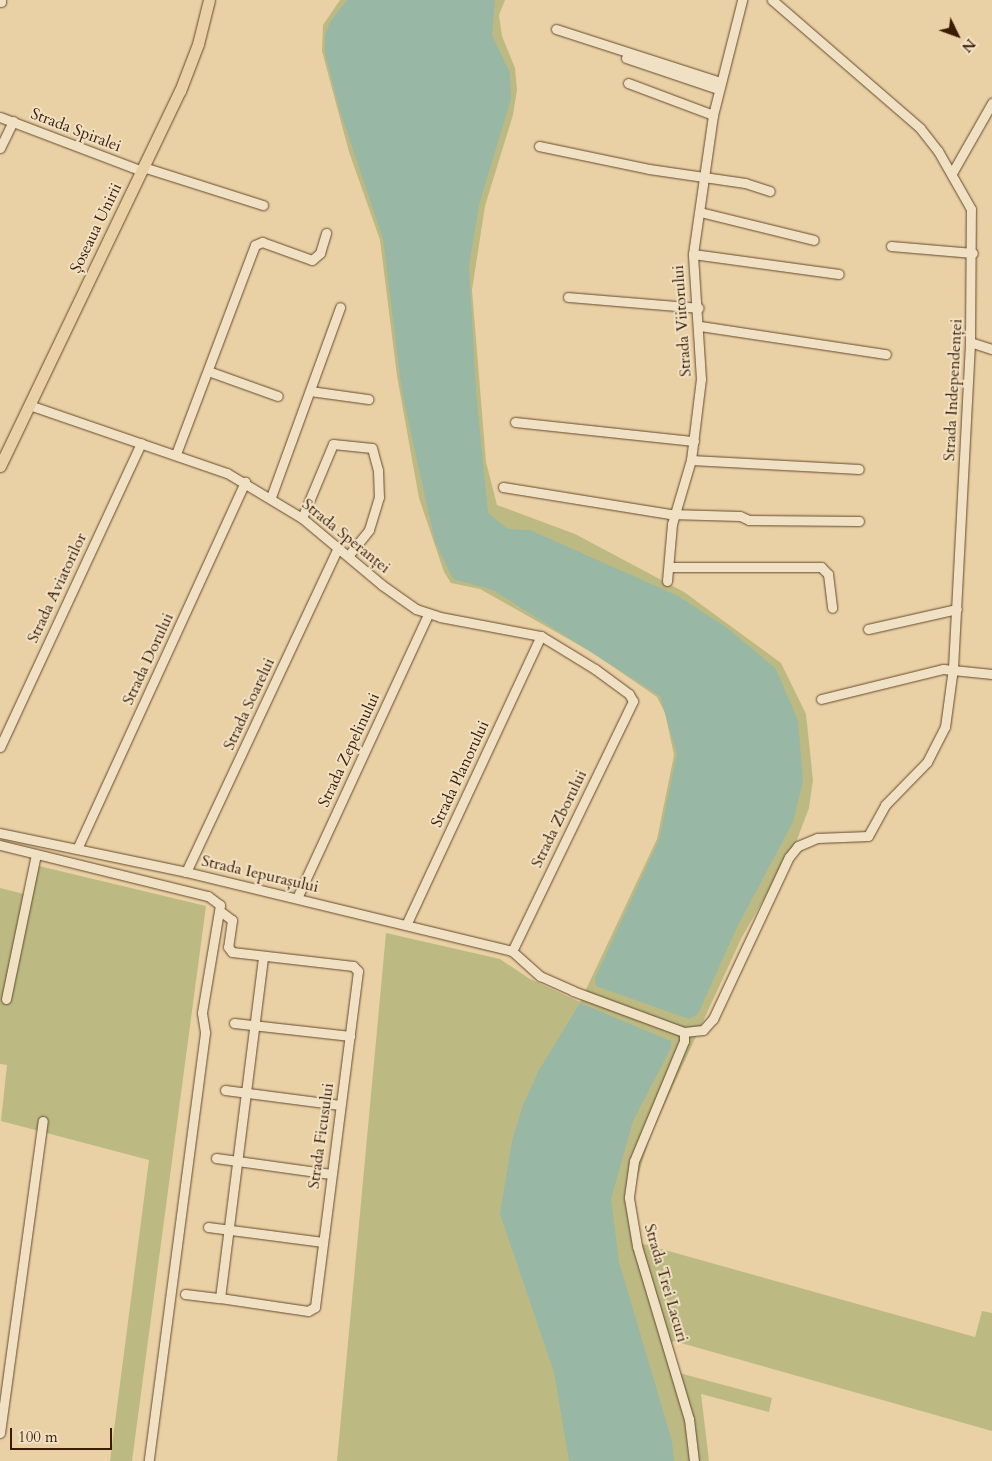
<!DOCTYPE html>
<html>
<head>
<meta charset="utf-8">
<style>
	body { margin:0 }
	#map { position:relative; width:992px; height:1461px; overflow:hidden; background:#ead1a5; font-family:Cardo,serif }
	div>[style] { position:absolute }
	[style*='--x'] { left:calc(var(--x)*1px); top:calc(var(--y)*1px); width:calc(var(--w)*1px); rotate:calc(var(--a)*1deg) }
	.green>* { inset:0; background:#bcba82 }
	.water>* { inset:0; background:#98b7a5 }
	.roads { filter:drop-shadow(0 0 1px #66492d) drop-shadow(0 0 1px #66492d) }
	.minor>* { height:9px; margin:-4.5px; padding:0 4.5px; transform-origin:4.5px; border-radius:4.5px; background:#f1e1c4 }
	.major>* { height:11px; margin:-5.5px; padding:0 5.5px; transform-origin:5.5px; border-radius:5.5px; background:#ead1a5 }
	span { translate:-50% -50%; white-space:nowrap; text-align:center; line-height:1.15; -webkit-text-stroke:4px #f1e1c4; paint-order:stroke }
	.street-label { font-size:16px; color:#3a1c05 }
	.north { position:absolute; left:932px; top:10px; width:50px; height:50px; -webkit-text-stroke:4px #f1e1c4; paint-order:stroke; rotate:132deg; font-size:14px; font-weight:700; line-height:20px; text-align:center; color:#3a1c05 }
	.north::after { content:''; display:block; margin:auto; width:18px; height:22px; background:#3a1c05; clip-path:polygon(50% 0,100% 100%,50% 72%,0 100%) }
	.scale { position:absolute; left:10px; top:1428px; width:102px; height:22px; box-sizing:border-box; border:2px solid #3a1c05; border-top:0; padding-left:6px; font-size:15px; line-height:18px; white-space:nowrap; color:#3a1c05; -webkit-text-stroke:4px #f1e1c4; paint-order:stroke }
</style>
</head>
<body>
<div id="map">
	<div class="green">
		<div style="clip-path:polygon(340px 0,505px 0,499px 15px,502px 36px,515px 68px,517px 90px,513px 115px,485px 206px,472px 290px,486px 462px,497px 505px,575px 534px,684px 592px,781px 663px,806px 714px,813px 780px,809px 808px,795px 845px,742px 937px,651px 1134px,631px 1198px,640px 1243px,975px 1337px,982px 1311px,992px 1313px,992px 1431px,674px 1341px,670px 1344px,679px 1373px,772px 1398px,769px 1412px,701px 1394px,709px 1461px,337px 1461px,386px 933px,500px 959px,530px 979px,580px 1002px,657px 839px,674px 755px,665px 713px,657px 697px,593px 653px,496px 598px,480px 589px,451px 583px,444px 572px,419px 498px,397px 376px,380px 240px,349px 152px,322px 51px,323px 25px)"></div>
		<div style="clip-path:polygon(39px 866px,206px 906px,132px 1461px,110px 1461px,149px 1160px,1px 1121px,7px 1065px,0 1064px,0 888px,32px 896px)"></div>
	</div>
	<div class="water">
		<div style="clip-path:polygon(347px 0,495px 0,492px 35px,510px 73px,511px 99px,479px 205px,469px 266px,476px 392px,488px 513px,508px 529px,530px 530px,678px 596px,726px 627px,776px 669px,798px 721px,803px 781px,793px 822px,737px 927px,698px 1014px,689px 1019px,596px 986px,595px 978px,659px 840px,677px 754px,660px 696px,493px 590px,453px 579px,435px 542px,402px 392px,383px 239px,340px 111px,325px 54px,325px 35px,330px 22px)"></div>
		<div style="clip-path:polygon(580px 1003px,671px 1041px,671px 1048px,633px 1121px,611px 1199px,619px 1262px,672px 1441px,674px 1461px,569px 1461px,554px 1372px,500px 1214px,512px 1141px,523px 1105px,539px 1070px)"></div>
	</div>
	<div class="roads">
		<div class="minor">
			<div style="--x:1;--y:2;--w:2;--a:-90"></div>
			<div style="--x:556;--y:29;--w:172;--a:17.9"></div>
			<div style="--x:626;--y:58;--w:97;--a:18.6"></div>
			<div style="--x:628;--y:83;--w:91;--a:20.6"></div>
			<div style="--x:0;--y:117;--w:152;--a:20.8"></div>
			<div style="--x:539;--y:146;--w:112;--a:11.8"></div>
			<div style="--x:649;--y:169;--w:97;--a:8.3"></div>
			<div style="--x:745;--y:183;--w:26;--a:18"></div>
			<div style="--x:0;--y:148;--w:30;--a:-64"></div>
			<div style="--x:143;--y:167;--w:126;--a:17.6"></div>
			<div style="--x:952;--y:173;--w:81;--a:-60.3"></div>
			<div style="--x:700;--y:212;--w:117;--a:13.8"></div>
			<div style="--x:891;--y:246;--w:82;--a:4.9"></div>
			<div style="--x:693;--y:254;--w:147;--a:7.8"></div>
			<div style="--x:568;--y:297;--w:131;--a:4.8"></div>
			<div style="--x:700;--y:326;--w:188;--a:8.6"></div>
			<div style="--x:970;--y:342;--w:23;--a:18"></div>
			<div style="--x:208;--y:371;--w:74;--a:19.7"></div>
			<div style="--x:310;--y:391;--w:59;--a:7.9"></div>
			<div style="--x:29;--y:405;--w:209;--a:19"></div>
			<div style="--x:227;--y:473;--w:87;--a:31"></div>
			<div style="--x:302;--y:518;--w:104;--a:39.9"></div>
			<div style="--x:382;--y:585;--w:42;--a:35.2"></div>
			<div style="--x:416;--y:609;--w:25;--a:18"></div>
			<div style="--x:440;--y:617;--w:103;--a:10.7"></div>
			<div style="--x:541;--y:636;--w:63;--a:31.4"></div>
			<div style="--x:595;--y:669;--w:42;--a:36.3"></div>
			<div style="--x:629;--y:694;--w:8;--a:60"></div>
			<div style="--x:633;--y:701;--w:278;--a:115.8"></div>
			<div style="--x:515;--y:422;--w:180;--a:6.1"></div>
			<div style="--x:176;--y:454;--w:223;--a:-69.3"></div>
			<div style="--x:255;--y:245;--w:8;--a:-23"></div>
			<div style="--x:262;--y:242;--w:53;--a:19.8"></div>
			<div style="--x:312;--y:260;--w:11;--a:-41"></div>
			<div style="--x:320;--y:253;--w:21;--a:-73"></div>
			<div style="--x:691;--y:460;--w:168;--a:3.1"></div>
			<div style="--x:503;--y:487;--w:169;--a:9.2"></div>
			<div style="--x:670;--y:514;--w:70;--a:1.6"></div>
			<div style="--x:740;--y:516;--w:10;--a:24"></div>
			<div style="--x:749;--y:520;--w:110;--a:0.5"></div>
			<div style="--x:271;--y:497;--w:202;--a:-70"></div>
			<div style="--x:302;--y:518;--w:80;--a:-67.3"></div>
			<div style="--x:333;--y:444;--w:39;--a:6"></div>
			<div style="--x:372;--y:448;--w:23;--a:75"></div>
			<div style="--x:378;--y:470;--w:27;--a:88"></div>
			<div style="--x:379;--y:497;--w:34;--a:107"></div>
			<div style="--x:369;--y:530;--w:33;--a:129"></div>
			<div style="--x:670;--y:567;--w:151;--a:0"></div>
			<div style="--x:821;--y:567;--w:10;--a:45"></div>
			<div style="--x:828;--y:574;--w:34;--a:83"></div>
			<div style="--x:667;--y:581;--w:57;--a:-85"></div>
			<div style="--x:672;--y:524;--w:67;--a:-73.5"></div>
			<div style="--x:691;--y:460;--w:82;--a:-83"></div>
			<div style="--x:701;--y:379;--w:125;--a:-93.7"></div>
			<div style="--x:693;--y:254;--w:140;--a:-81.8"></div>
			<div style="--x:713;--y:115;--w:119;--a:-75.8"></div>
			<div style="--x:868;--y:629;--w:91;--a:-12.7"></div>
			<div style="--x:821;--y:699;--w:126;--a:-13.8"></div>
			<div style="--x:943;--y:669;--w:49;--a:5.8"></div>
			<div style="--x:0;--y:747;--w:335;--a:-65.1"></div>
			<div style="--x:0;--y:833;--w:190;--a:11.8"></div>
			<div style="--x:186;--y:872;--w:335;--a:13.6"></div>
			<div style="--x:0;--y:845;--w:214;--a:13.8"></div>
			<div style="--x:208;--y:896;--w:15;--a:37"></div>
			<div style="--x:220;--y:905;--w:109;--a:99.5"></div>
			<div style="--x:202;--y:1013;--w:20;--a:81"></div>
			<div style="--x:205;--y:1033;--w:432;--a:97.5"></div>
			<div style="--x:77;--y:849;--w:404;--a:-65.4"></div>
			<div style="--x:186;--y:872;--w:358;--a:-64.9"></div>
			<div style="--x:297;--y:898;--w:313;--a:-65.2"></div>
			<div style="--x:220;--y:911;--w:15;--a:37"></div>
			<div style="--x:232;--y:920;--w:27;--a:98"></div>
			<div style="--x:228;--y:947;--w:6;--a:51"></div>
			<div style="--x:232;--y:952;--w:122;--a:6.6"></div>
			<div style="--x:353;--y:966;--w:7;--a:45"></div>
			<div style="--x:358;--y:971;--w:339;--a:97.3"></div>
			<div style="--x:315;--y:1307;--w:8;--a:150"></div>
			<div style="--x:308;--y:1311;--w:89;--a:-171.6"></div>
			<div style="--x:406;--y:925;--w:319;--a:-65"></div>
			<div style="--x:512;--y:951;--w:38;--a:42"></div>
			<div style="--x:540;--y:976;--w:36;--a:24"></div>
			<div style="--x:573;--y:991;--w:118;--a:20.3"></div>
			<div style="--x:684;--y:1032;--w:19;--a:-6"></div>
			<div style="--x:703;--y:1030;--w:15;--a:-48"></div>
			<div style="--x:713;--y:1019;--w:179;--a:-64.9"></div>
			<div style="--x:789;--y:857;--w:14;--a:-51"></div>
			<div style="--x:798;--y:846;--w:21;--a:-23"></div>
			<div style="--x:817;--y:838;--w:51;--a:-2.2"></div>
			<div style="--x:868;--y:836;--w:35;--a:-61"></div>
			<div style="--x:885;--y:805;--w:60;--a:-45.7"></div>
			<div style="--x:927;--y:762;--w:39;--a:-63"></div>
			<div style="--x:945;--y:727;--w:60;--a:-82.3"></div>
			<div style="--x:953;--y:668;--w:326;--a:-87"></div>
			<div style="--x:970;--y:342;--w:133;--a:-89.6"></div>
			<div style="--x:971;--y:209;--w:67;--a:-119.6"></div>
			<div style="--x:938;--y:151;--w:29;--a:-128"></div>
			<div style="--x:920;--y:128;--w:196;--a:-139.1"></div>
			<div style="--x:6;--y:999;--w:148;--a:-78.3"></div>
			<div style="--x:234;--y:1023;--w:117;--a:6.4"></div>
			<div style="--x:684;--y:1032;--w:9;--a:90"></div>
			<div style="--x:684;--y:1041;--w:130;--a:112.6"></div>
			<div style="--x:634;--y:1161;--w:37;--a:98"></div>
			<div style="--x:629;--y:1198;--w:49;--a:80.5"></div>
			<div style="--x:637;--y:1246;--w:181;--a:73.3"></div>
			<div style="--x:689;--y:1419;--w:42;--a:83.2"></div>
			<div style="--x:225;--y:1090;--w:116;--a:7.4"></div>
			<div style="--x:216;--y:1158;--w:116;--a:7.9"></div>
			<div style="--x:208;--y:1227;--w:116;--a:7.4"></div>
			<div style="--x:185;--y:1294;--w:35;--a:7"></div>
			<div style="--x:220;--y:1298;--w:345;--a:-82.8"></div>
			<div style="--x:0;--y:1433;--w:315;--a:-82.2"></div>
		</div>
		<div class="major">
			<div style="--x:0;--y:466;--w:416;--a:-64.4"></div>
			<div style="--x:180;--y:91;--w:50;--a:-69"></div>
			<div style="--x:198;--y:44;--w:45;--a:-76"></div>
		</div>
	</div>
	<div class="street-label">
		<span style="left:76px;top:130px;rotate:21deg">Strada Spiralei</span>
		<span style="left:96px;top:228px;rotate:-64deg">Șoseaua Unirii</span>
		<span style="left:682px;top:321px;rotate:-94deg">Strada Viitorului</span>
		<span style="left:953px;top:390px;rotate:-87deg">Strada Independenței</span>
		<span style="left:346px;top:536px;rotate:39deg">Strada Speranței</span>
		<span style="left:57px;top:588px;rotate:-65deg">Strada Aviatorilor</span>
		<span style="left:148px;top:659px;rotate:-65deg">Strada Dorului</span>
		<span style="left:249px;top:704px;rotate:-65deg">Strada Soarelui</span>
		<span style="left:349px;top:750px;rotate:-65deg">Strada Zepelinului</span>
		<span style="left:460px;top:774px;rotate:-65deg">Strada Planorului</span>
		<span style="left:559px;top:819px;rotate:-64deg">Strada Zborului</span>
		<span style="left:260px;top:874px;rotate:13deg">Strada Iepurașului</span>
		<span style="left:321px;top:1136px;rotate:-82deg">Strada Ficusului</span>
		<span style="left:666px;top:1283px;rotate:74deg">Strada Trei Lacuri</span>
	</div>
	<div class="north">N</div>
	<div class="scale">100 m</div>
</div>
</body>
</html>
